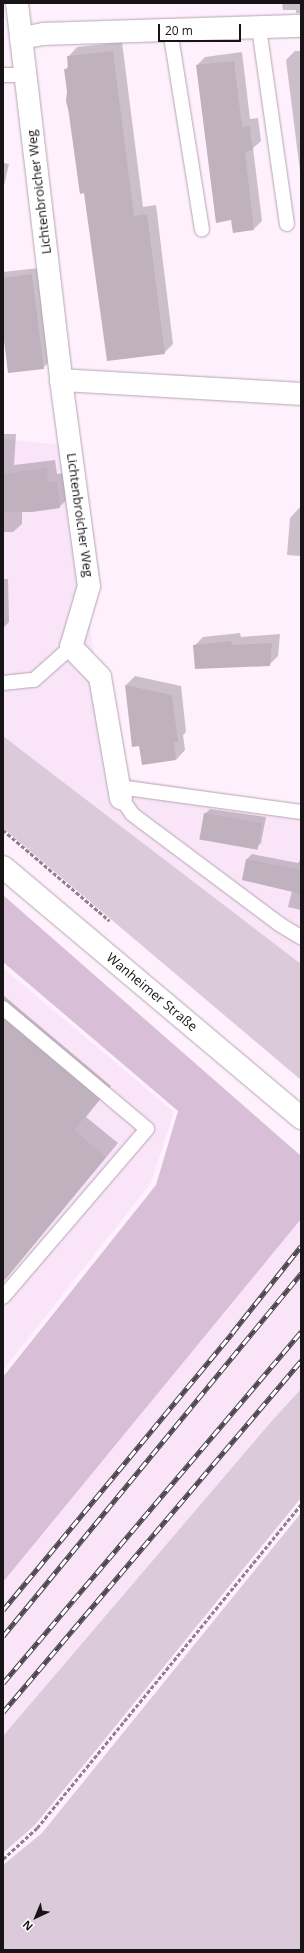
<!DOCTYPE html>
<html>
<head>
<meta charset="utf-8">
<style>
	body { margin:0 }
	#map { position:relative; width:304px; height:1953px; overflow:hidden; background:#fef0fd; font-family:"Open Sans",sans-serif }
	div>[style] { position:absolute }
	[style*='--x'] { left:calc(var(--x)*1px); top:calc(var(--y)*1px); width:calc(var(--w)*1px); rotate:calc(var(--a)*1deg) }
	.built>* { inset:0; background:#fae5f8 }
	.green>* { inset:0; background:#dbcada }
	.forest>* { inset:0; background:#d8bed6 }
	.shadow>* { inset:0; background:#0003 }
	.building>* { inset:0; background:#bfb2be; transform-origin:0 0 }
	.path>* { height:2.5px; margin-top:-1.25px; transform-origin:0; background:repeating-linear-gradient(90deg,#8c838c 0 4px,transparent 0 6px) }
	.roads { filter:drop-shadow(0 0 1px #b3a6b2) drop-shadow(0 0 1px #b3a6b2) }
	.lane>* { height:14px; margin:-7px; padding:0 7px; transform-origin:7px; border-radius:7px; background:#fff }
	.street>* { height:22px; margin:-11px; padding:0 11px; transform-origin:11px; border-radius:11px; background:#fff }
	.secondary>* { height:22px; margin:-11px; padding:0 11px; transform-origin:11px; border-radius:11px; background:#fff }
	.rail>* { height:4.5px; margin-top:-2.25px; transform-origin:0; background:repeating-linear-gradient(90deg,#fff 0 9px,#4c464c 0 18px); box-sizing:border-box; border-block:1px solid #4c464c }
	span { translate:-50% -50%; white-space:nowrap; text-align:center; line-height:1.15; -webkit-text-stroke:3px #fff; paint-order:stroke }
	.street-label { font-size:13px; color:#171317 }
	.frame { position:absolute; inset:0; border:4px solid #171317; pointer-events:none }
	.north { position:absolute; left:16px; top:1897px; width:40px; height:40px; -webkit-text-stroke:3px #fff; paint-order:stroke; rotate:224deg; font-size:11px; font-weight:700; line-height:16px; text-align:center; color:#171317 }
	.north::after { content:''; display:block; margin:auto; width:14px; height:18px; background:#171317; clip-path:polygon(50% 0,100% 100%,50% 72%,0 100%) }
	.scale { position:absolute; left:158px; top:24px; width:83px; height:18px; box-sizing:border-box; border:2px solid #171317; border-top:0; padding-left:5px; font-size:12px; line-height:14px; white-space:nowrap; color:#171317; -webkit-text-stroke:3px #fff; paint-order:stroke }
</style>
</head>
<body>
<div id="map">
	<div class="built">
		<div style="clip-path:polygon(3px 439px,62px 445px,111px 766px,132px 779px,301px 806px,301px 964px,3px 736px)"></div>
		<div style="clip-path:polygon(3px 968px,174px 1112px,151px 1183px,3px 1370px)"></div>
		<div style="clip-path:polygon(301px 1219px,301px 1389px,270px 1423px,3px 1736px,3px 1582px)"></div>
	</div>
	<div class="green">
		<div style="clip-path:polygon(3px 736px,301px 964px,301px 1080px,3px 828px)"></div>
		<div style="clip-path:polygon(301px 1389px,301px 1498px,35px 1825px,3px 1853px,3px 1736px,270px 1423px)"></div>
		<div style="clip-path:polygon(301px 1513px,301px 1950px,3px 1950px,3px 1865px,42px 1833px)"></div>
	</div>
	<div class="forest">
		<div style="clip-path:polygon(3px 895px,301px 1156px,301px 1219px,3px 1582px,3px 1377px,156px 1185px,178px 1111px,3px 962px)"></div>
	</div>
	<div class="shadow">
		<div style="clip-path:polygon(282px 3px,301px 3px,301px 13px,296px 13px,296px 10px,283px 10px)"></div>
		<div style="clip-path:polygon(122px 42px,143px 207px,156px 205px,173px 344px,164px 353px,85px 192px,80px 193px,67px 102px,68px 91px,65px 70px,69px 65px,68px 57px,77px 47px)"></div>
		<div style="clip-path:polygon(295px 51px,301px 51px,301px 179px,286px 60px)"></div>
		<div style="clip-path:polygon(242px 52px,250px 119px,258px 118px,261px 141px,253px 148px,262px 221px,254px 229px,197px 65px,205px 57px)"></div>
		<div style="clip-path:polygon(3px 163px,9px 164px,3px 190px)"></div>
		<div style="clip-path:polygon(39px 268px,50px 361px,43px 368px,3px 324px,3px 272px)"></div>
		<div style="clip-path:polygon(3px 434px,16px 434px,14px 465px,55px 460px,57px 474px,65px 473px,68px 499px,59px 507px,22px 510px,22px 524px,13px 532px,3px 532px)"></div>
		<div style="clip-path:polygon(299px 508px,301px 508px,301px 556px,287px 555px,290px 518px)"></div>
		<div style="clip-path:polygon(3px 579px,8px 579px,9px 622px,3px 628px)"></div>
		<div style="clip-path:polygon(240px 633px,241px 637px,280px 634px,278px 656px,269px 665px,194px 646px,203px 637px)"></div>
		<div style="clip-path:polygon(135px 676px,181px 686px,186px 732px,183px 735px,185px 750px,176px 760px,140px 745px,126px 685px)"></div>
		<div style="clip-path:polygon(210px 809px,266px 817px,261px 843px,256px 848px,205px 814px)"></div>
		<div style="clip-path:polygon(252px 854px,298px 863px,301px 859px,301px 910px,288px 907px,292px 891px,243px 880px,247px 859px)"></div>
		<div style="clip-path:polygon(3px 995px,111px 1086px,86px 1117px,118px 1143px,3px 1282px)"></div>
	</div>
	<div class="building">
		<div style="clip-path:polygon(113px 51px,134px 216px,147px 214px,165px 354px,107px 361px,84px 193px,80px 194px,69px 111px,66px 102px,67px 91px,64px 69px,68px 69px,67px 56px)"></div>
		<div style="clip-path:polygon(234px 61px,242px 127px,250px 126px,251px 138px,253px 150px,245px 152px,254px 230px,233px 233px,231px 220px,216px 223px,196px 65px)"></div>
		<div style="clip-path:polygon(32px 274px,44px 369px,8px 373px,3px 332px,3px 278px)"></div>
		<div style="clip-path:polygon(47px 468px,48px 482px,57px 481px,60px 508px,32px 512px,3px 512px,3px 474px)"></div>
		<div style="clip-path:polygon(231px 641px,232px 645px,272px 643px,270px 666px,195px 669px,193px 645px)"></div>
		<div style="clip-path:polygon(125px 685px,172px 695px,178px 742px,174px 742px,176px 760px,142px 765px,139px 746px,132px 747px)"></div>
		<div style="left:204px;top:813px;width:59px;height:27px;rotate:10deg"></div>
		<div style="clip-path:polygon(246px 859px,301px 870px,301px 894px,242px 880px)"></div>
		<div style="clip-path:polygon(3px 1019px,99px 1100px,74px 1130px,106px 1157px,3px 1282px)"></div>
	</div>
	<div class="path">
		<div style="--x:3;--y:830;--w:140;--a:40.4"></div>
		<div style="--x:3;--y:1859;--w:46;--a:-42.4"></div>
		<div style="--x:37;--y:1828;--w:418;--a:-50.8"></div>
	</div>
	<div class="roads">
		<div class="lane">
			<div style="--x:259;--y:28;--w:198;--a:81.9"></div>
			<div style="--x:170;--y:30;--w:202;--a:80.9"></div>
			<div style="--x:3;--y:75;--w:23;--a:0"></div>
			<div style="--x:3;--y:683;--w:31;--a:-6"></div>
			<div style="--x:34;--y:680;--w:50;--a:-41.7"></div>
			<div style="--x:119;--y:787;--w:184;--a:7.8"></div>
			<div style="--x:121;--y:798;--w:19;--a:55"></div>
			<div style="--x:132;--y:814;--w:184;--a:36.8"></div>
			<div style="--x:279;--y:924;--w:26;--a:31"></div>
			<div style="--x:3;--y:1008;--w:188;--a:40"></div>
			<div style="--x:147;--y:1129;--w:221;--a:130.6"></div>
		</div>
		<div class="street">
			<div style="--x:17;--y:3;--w:380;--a:83.3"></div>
			<div style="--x:61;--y:380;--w:208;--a:82.3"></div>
			<div style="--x:89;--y:586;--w:64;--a:106.4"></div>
			<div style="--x:71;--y:647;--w:42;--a:46"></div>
			<div style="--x:100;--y:677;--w:123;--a:80.2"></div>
			<div style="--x:21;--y:38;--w:23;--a:-10"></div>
			<div style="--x:44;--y:34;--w:257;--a:-1.8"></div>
			<div style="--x:61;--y:380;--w:240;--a:3.3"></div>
		</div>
		<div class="secondary">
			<div style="--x:3;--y:867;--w:390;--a:40.1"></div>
		</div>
	</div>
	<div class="rail">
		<div style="--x:3;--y:1610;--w:359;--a:-50.4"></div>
		<div style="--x:232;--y:1333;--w:111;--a:-51.6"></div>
		<div style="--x:3;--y:1636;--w:470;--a:-50.6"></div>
		<div style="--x:3;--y:1683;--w:461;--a:-49.7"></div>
		<div style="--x:3;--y:1712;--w:461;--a:-49.7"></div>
	</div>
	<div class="street-label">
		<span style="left:39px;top:192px;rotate:-97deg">Lichtenbroicher Weg</span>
		<span style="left:80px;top:515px;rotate:82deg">Lichtenbroicher Weg</span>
		<span style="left:152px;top:992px;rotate:40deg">Wanheimer Straße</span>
	</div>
	<div class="frame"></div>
	<div class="north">N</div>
	<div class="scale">20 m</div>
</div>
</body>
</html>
